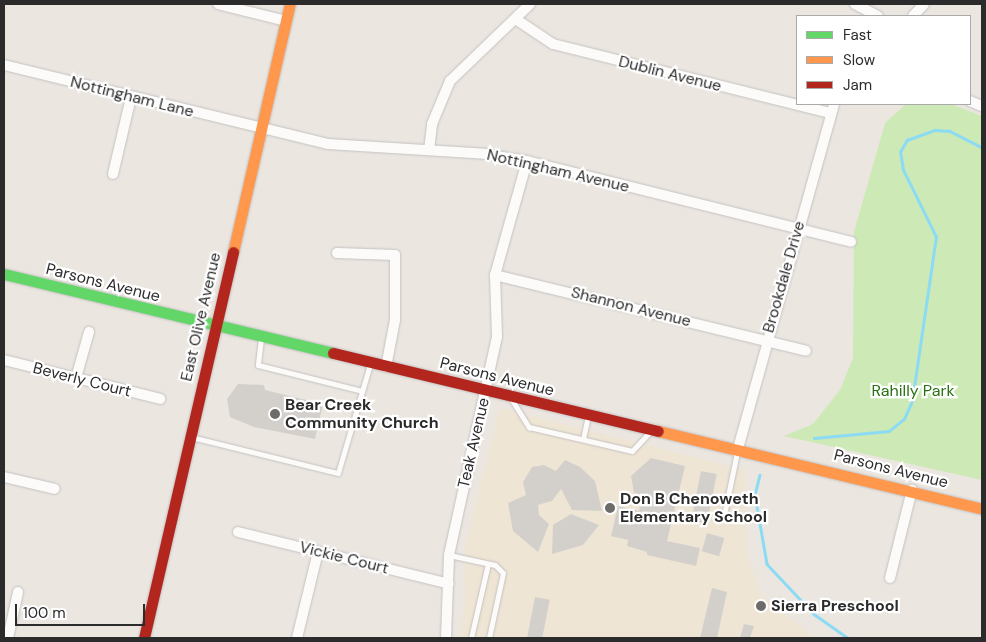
<!DOCTYPE html>
<html>
<head>
<meta charset="utf-8">
<style>
	body { margin:0 }
	#map { position:relative; width:986px; height:642px; overflow:hidden; background:#ebe6e0; font-family:"DM Sans",sans-serif }
	div>[style] { position:absolute }
	[style*='--x'] { left:calc(var(--x)*1px); top:calc(var(--y)*1px); width:calc(var(--w)*1px); rotate:calc(var(--a)*1deg) }
	.education>* { inset:0; background:#efe5d4 }
	.green>* { inset:0; background:#cce9b6 }
	.stream>* { height:2.5px; margin:-1.25px; padding:0 1.25px; transform-origin:1.25px; border-radius:1.25px; background:#8cdbf4 }
	.building>* { inset:0; background:#d3d0cc; transform-origin:0 0 }
	.roads { filter:drop-shadow(0 0 1px #c4c2c2) drop-shadow(0 0 1px #c4c2c2) }
	.lane>* { height:5px; margin:-2.5px; padding:0 2.5px; transform-origin:2.5px; border-radius:2.5px; background:#fcfbfa }
	.street>* { height:10px; margin:-5px; padding:0 5px; transform-origin:5px; border-radius:5px; background:#fcfbfa }
	.fast>* { height:11px; margin:-5.5px; padding:0 5.5px; transform-origin:5.5px; border-radius:5.5px; background:#63d668 }
	.slow>* { height:11px; margin:-5.5px; padding:0 5.5px; transform-origin:5.5px; border-radius:5.5px; background:#ff974d }
	.jam>* { height:11px; margin:-5.5px; padding:0 5.5px; transform-origin:5.5px; border-radius:5.5px; background:#b3261e }
	.dots>* { width:14px; height:14px; translate:-50% -50%; box-sizing:border-box; border:2px solid #fff; border-radius:50% }
	span { translate:-50% -50%; white-space:nowrap; text-align:center; line-height:1.15; -webkit-text-stroke:4.5px #fff; paint-order:stroke }
	.street-label { font-size:16px; color:#2b2b2b }
	.park-label { font-size:16px; color:#287112 }
	.poi-label { font-size:16px; color:#2b2b2b; font-weight:700 }
	.left { translate:0 -50%; text-align:left }
	.frame { position:absolute; inset:0; border:5px solid #2b2b2b; pointer-events:none }
	.legend { position:absolute; left:796px; top:15px; width:175px; height:90px; box-sizing:border-box; background:#fff; border:1px solid #aaa; margin:0; padding:6px 9px; list-style:none; font-size:15px; color:#2b2b2b }
	.legend li { display:flex; align-items:center; gap:10px; height:25px }
	.legend b { width:25px; border:1px solid #aaa }
	.scale { position:absolute; left:15px; top:604px; width:130px; height:22px; box-sizing:border-box; border:2px solid #2b2b2b; border-top:0; padding-left:6px; font-size:15px; line-height:18px; white-space:nowrap; color:#2b2b2b; -webkit-text-stroke:4px #fff; paint-order:stroke }
</style>
</head>
<body>
<div id="map">
	<div class="education">
		<div style="clip-path:polygon(500px 408px,745px 470px,747px 553px,761px 595px,815px 638px,459px 638px,465px 603px,465px 547px)"></div>
	</div>
	<div class="green">
		<div style="clip-path:polygon(906px 104px,951px 104px,982px 116px,982px 480px,784px 436px,813px 424px,840px 390px,853px 358px,854px 232px,885px 123px)"></div>
	</div>
	<div class="stream">
		<div style="--x:814;--y:438;--w:75;--a:-5.3"></div>
		<div style="--x:889;--y:431;--w:19;--a:-39"></div>
		<div style="--x:904;--y:419;--w:20;--a:-66"></div>
		<div style="--x:912;--y:401;--w:166;--a:-81.7"></div>
		<div style="--x:936;--y:237;--w:75;--a:-116.2"></div>
		<div style="--x:903;--y:170;--w:18;--a:-99"></div>
		<div style="--x:900;--y:152;--w:14;--a:-60"></div>
		<div style="--x:907;--y:140;--w:30;--a:-20"></div>
		<div style="--x:935;--y:130;--w:15;--a:4"></div>
		<div style="--x:950;--y:131;--w:36;--a:27"></div>
		<div style="--x:760;--y:475;--w:21;--a:104"></div>
		<div style="--x:755;--y:495;--w:70;--a:80.1"></div>
		<div style="--x:767;--y:564;--w:69;--a:46.8"></div>
		<div style="--x:814;--y:614;--w:42;--a:35.2"></div>
	</div>
	<div class="building">
		<div style="clip-path:polygon(238px 384px,264px 385px,265px 390px,323px 404px,315px 439px,254px 427px,230px 417px,227px 399px)"></div>
		<div style="clip-path:polygon(651px 458px,685px 466px,667px 541px,700px 548px,696px 566px,647px 555px,647px 552px,627px 546px,628px 540px,611px 536px,618px 506px,639px 511px,642px 495px,634px 493px,631px 476px)"></div>
		<div style="clip-path:polygon(565px 460px,580px 467px,595px 481px,602px 511px,572px 510px,561px 489px,552px 501px,538px 505px,539px 515px,549px 524px,538px 552px,513px 531px,508px 503px,526px 495px,523px 482px,532px 467px,544px 465px,556px 471px)"></div>
		<div style="left:701px;top:471px;width:16px;height:51px;rotate:11deg"></div>
		<div style="clip-path:polygon(571px 514px,599px 525px,583px 545px,552px 554px,553px 525px)"></div>
		<div style="left:707px;top:533px;width:18px;height:19px;rotate:16deg"></div>
		<div style="clip-path:polygon(712px 588px,727px 592px,717px 638px,700px 638px)"></div>
		<div style="left:535px;top:597px;width:15px;height:42px;rotate:11deg"></div>
		<div style="clip-path:polygon(744px 624px,754px 626px,750px 638px,740px 638px)"></div>
	</div>
	<div class="roads">
		<div class="lane">
			<div style="--x:261;--y:339;--w:26;--a:97"></div>
			<div style="--x:258;--y:365;--w:107;--a:14"></div>
			<div style="--x:510;--y:397;--w:36;--a:58"></div>
			<div style="--x:529;--y:427;--w:106;--a:13.1"></div>
			<div style="--x:632;--y:451;--w:26;--a:-47"></div>
			<div style="--x:191;--y:437;--w:151;--a:13.8"></div>
			<div style="--x:338;--y:473;--w:114;--a:-73.6"></div>
			<div style="--x:583;--y:439;--w:24;--a:-78"></div>
			<div style="--x:724;--y:515;--w:64;--a:-78.3"></div>
			<div style="--x:449;--y:555;--w:47;--a:12.3"></div>
			<div style="--x:495;--y:565;--w:11;--a:45"></div>
			<div style="--x:503;--y:573;--w:66;--a:102.2"></div>
			<div style="--x:471;--y:638;--w:76;--a:-77.1"></div>
		</div>
		<div class="street">
			<div style="--x:218;--y:4;--w:70;--a:14"></div>
			<div style="--x:855;--y:4;--w:26;--a:28"></div>
			<div style="--x:913;--y:16;--w:16;--a:-47"></div>
			<div style="--x:517;--y:20;--w:43;--a:33.7"></div>
			<div style="--x:553;--y:44;--w:285;--a:14"></div>
			<div style="--x:4;--y:65;--w:333;--a:13.7"></div>
			<div style="--x:328;--y:144;--w:157;--a:3.6"></div>
			<div style="--x:485;--y:154;--w:43;--a:9.5"></div>
			<div style="--x:527;--y:161;--w:334;--a:14"></div>
			<div style="--x:970;--y:101;--w:13;--a:23"></div>
			<div style="--x:429;--y:150;--w:26;--a:-83"></div>
			<div style="--x:432;--y:124;--w:47;--a:-67.3"></div>
			<div style="--x:450;--y:81;--w:111;--a:-43.9"></div>
			<div style="--x:113;--y:174;--w:79;--a:-76.8"></div>
			<div style="--x:337;--y:253;--w:58;--a:2"></div>
			<div style="--x:395;--y:255;--w:65;--a:90"></div>
			<div style="--x:395;--y:320;--w:48;--a:100.8"></div>
			<div style="--x:495;--y:275;--w:320;--a:13.7"></div>
			<div style="--x:4;--y:360;--w:161;--a:14"></div>
			<div style="--x:76;--y:378;--w:48;--a:-74.2"></div>
			<div style="--x:737;--y:452;--w:361;--a:-74.4"></div>
			<div style="--x:4;--y:477;--w:52;--a:13.2"></div>
			<div style="--x:238;--y:532;--w:217;--a:13.8"></div>
			<div style="--x:890;--y:578;--w:91;--a:-76"></div>
			<div style="--x:8;--y:638;--w:47;--a:-77.7"></div>
			<div style="--x:297;--y:638;--w:89;--a:-76.3"></div>
			<div style="--x:446;--y:638;--w:83;--a:-87.9"></div>
			<div style="--x:449;--y:555;--w:224;--a:-77.6"></div>
			<div style="--x:497;--y:336;--w:61;--a:-91.9"></div>
			<div style="--x:495;--y:275;--w:118;--a:-74.3"></div>
		</div>
		<div class="fast">
			<div style="--x:4;--y:274;--w:338;--a:13.5"></div>
		</div>
		<div class="slow">
			<div style="--x:233;--y:252;--w:254;--a:-77.1"></div>
			<div style="--x:658;--y:431;--w:333;--a:13.5"></div>
		</div>
		<div class="jam">
			<div style="--x:333;--y:353;--w:334;--a:13.5"></div>
			<div style="--x:144;--y:638;--w:396;--a:-77"></div>
		</div>
	</div>
	<div class="dots">
		<div style="left:275px;top:414px;background:#6e6c6a"></div>
		<div style="left:610px;top:508px;background:#6e6c6a"></div>
		<div style="left:761px;top:606px;background:#6e6c6a"></div>
	</div>
	<div class="street-label">
		<span style="left:670px;top:74px;rotate:14deg">Dublin Avenue</span>
		<span style="left:132px;top:97px;rotate:14deg">Nottingham Lane</span>
		<span style="left:558px;top:171px;rotate:13deg">Nottingham Avenue</span>
		<span style="left:784px;top:277px;rotate:-74deg">Brookdale Drive</span>
		<span style="left:103px;top:283px;rotate:14deg">Parsons Avenue</span>
		<span style="left:631px;top:307px;rotate:14deg">Shannon Avenue</span>
		<span style="left:201px;top:317px;rotate:-77deg">East Olive Avenue</span>
		<span style="left:497px;top:377px;rotate:14deg">Parsons Avenue</span>
		<span style="left:82px;top:380px;rotate:14deg">Beverly Court</span>
		<span style="left:474px;top:443px;rotate:-77deg">Teak Avenue</span>
		<span style="left:891px;top:469px;rotate:14deg">Parsons Avenue</span>
		<span style="left:344px;top:558px;rotate:14deg">Vickie Court</span>
	</div>
	<div class="park-label">
		<span style="left:913px;top:391px">Rahilly Park</span>
	</div>
	<div class="poi-label">
		<span class="left" style="left:285px;top:414px">Bear Creek<br>Community Church</span>
		<span class="left" style="left:620px;top:508px">Don B Chenoweth<br>Elementary School</span>
		<span class="left" style="left:771px;top:606px">Sierra Preschool</span>
	</div>
	<div class="frame"></div>
	<ul class="legend">
	<li><b style="height:6px;background:#63d668"></b>Fast</li>
	<li><b style="height:6px;background:#ff974d"></b>Slow</li>
	<li><b style="height:6px;background:#b3261e"></b>Jam</li>
	</ul>
	<div class="scale">100 m</div>
</div>
</body>
</html>
